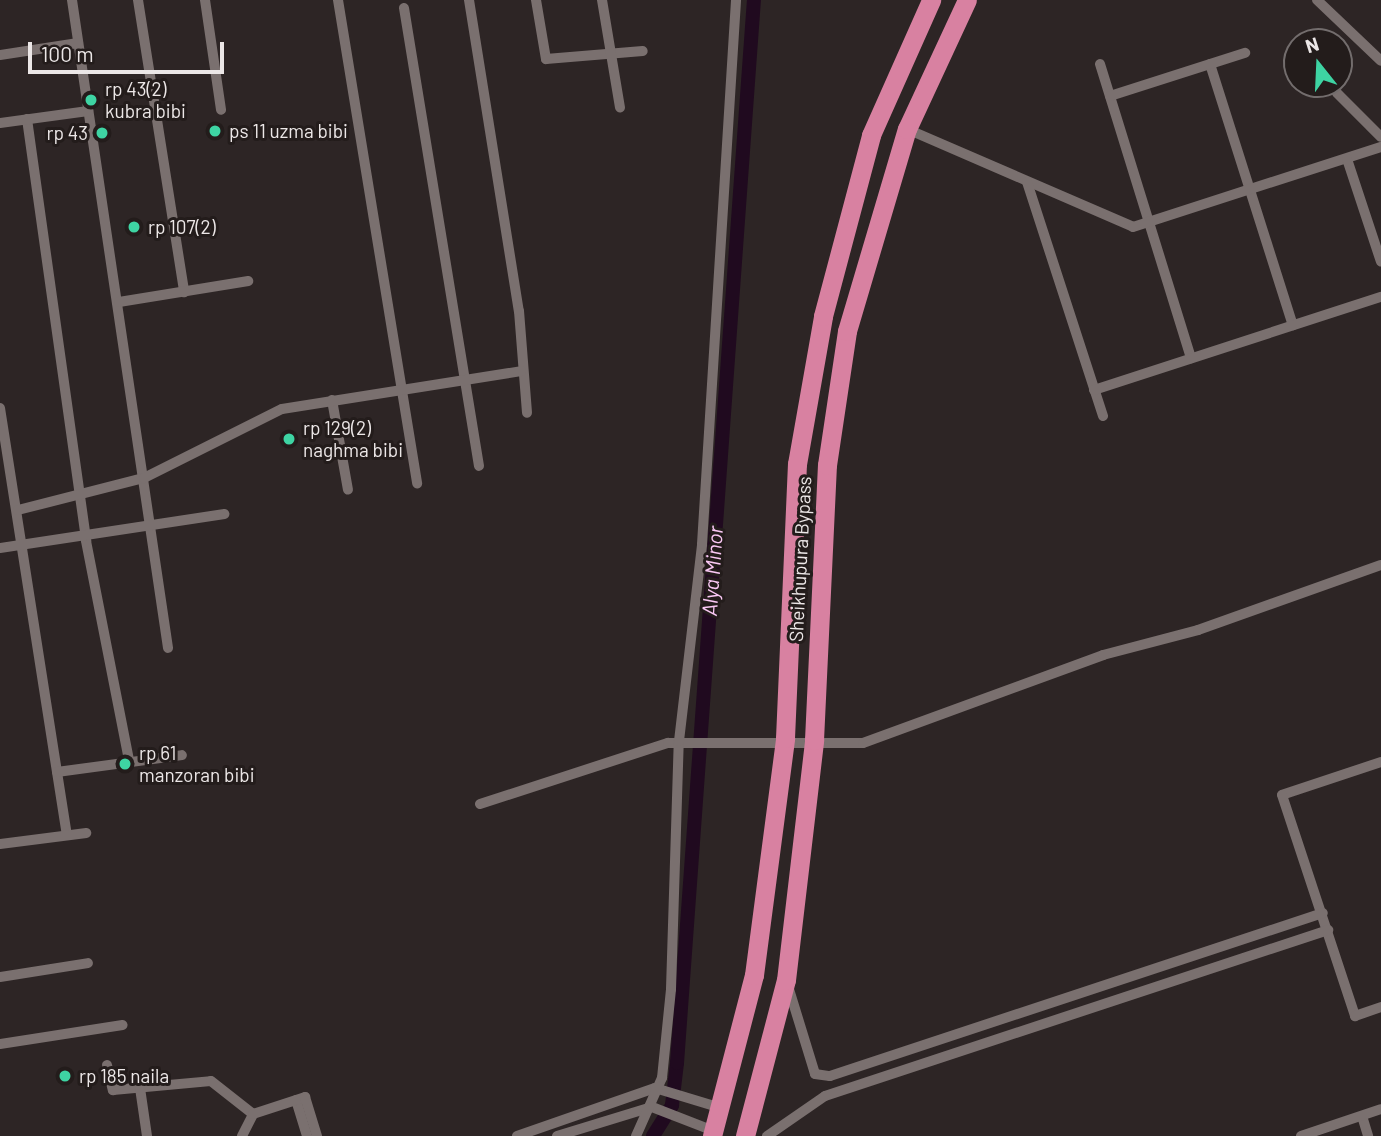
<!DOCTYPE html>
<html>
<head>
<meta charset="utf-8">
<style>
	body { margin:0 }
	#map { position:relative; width:1381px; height:1136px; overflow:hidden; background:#2d2525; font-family:Barlow,sans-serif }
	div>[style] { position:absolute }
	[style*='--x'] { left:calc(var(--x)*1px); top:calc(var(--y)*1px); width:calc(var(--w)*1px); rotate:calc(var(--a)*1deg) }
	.canal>* { height:14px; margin:-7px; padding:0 7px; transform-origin:7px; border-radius:7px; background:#200a1f }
	.street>* { height:10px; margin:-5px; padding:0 5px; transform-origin:5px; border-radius:5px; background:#7a706f }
	.highway>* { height:19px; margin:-9.5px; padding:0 9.5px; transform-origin:9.5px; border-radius:9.5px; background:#d881a1 }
	.dots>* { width:19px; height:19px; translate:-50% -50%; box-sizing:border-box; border:4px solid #231c1b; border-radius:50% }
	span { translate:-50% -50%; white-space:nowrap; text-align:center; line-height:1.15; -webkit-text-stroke:6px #231c1b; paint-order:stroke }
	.poi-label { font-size:19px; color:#ece7e7 }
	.left { translate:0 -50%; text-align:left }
	.right { translate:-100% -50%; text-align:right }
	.street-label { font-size:19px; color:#ece7e7 }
	.water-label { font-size:21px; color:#fac8f5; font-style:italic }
	.north { position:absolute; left:1283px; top:28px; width:70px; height:70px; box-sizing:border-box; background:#231c1b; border:2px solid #736d6d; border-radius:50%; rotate:342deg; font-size:19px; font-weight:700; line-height:28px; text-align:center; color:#ece7e7 }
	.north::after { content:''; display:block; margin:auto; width:24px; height:32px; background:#3ed4a3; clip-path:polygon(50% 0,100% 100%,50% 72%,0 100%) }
	.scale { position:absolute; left:28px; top:42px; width:196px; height:32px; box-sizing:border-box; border:4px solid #ece7e7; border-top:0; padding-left:9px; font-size:21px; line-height:24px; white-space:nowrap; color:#ece7e7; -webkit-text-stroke:5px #231c1b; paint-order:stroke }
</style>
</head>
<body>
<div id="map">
	<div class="canal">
		<div style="--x:653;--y:1136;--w:36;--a:-58"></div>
		<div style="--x:672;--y:1105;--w:42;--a:-83.2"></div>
		<div style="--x:677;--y:1063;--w:1066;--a:-85.86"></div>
	</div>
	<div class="street">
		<div style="--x:72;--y:0;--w:655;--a:81.57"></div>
		<div style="--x:138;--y:0;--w:296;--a:81"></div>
		<div style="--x:205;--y:0;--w:111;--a:81.7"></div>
		<div style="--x:338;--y:0;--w:490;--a:80.7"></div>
		<div style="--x:469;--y:0;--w:315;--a:80.9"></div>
		<div style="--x:519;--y:311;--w:102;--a:85.5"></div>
		<div style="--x:536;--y:0;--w:60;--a:80.4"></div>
		<div style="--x:546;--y:59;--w:97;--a:-4.7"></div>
		<div style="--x:602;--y:0;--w:109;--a:80.5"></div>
		<div style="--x:1317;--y:0;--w:88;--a:43.6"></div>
		<div style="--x:404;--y:8;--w:464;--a:80.7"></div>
		<div style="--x:0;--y:55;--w:79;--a:-8.7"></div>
		<div style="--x:1100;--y:64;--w:308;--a:72.8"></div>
		<div style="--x:1210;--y:64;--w:274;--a:72.4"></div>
		<div style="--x:1337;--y:93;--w:62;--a:45"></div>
		<div style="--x:1110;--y:96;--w:142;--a:-17.7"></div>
		<div style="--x:27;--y:119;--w:426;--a:82"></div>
		<div style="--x:86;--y:541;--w:224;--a:78.9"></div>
		<div style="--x:0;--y:123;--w:89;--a:-7.8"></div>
		<div style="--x:907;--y:129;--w:246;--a:23.4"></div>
		<div style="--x:1133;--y:227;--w:261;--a:-17.9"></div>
		<div style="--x:1347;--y:159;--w:108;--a:71.7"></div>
		<div style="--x:1027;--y:182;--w:246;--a:72"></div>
		<div style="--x:119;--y:302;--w:131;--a:-9.2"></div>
		<div style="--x:1094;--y:390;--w:302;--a:-18"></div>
		<div style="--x:332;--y:400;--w:91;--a:79.9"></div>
		<div style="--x:0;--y:408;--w:432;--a:81.1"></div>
		<div style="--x:18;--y:510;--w:130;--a:-14.3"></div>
		<div style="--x:144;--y:478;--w:154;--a:-26.6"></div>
		<div style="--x:282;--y:409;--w:242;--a:-9"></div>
		<div style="--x:0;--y:548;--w:227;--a:-8.6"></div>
		<div style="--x:1381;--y:762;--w:104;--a:161.6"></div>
		<div style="--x:1282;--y:795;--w:233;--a:71.7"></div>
		<div style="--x:1355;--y:1016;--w:28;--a:-19"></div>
		<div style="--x:57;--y:772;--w:126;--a:-7.7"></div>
		<div style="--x:480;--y:804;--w:198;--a:-18"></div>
		<div style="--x:668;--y:743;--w:195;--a:0"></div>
		<div style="--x:863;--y:743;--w:256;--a:-20.1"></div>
		<div style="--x:1103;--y:655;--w:98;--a:-14.7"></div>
		<div style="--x:1198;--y:630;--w:194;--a:-19.6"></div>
		<div style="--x:0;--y:844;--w:87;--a:-7.3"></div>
		<div style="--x:0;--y:977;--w:89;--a:-9"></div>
		<div style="--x:788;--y:986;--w:92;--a:72.9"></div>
		<div style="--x:815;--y:1074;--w:15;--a:8"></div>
		<div style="--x:830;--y:1076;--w:519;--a:-18.3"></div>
		<div style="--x:0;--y:1044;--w:124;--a:-8.8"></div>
		<div style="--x:107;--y:1065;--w:26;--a:77"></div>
		<div style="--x:113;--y:1090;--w:98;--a:-5.2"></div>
		<div style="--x:211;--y:1081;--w:53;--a:38.2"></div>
		<div style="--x:140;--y:1088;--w:49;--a:81.7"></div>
		<div style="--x:296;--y:1100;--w:38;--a:73"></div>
		<div style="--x:1362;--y:1116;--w:21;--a:73"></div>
		<div style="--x:242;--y:1136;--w:25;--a:-63"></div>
		<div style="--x:253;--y:1114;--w:55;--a:-18.1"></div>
		<div style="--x:305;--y:1097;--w:41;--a:72.9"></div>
		<div style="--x:517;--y:1136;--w:146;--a:-19.2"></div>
		<div style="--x:655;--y:1088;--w:69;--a:16.9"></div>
		<div style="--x:557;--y:1136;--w:99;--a:-17"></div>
		<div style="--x:652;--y:1107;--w:66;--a:21.2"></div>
		<div style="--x:636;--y:1136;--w:64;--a:-65.9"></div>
		<div style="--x:662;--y:1078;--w:89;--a:-84.2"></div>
		<div style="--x:671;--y:989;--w:248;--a:-88.2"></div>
		<div style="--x:679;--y:741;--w:198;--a:-83.3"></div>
		<div style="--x:702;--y:544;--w:545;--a:-86.42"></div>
		<div style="--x:767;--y:1136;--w:70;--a:-34.6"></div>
		<div style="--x:825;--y:1096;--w:530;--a:-18.26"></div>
		<div style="--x:1301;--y:1136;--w:84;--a:-18.6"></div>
	</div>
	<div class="highway">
		<div style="--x:712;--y:1136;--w:166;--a:-75.4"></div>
		<div style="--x:754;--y:975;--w:239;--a:-82.5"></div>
		<div style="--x:785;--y:738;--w:274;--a:-87.5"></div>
		<div style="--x:797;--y:464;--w:150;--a:-80"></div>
		<div style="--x:823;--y:316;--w:187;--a:-75.1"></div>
		<div style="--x:871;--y:135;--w:148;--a:-66"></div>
		<div style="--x:745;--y:1136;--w:161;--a:-75.3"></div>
		<div style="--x:786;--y:980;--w:242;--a:-83.3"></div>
		<div style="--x:814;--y:740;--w:275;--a:-87.3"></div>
		<div style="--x:827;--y:465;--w:135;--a:-81.5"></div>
		<div style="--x:847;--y:331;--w:211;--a:-73.5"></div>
		<div style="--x:907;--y:129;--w:142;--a:-65.1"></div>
	</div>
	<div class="dots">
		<div style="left:91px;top:100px;background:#3ed4a3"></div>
		<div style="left:215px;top:131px;background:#3ed4a3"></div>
		<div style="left:102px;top:133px;background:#3ed4a3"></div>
		<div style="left:134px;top:227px;background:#3ed4a3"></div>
		<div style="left:289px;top:439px;background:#3ed4a3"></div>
		<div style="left:125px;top:764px;background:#3ed4a3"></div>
		<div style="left:65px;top:1076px;background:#3ed4a3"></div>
	</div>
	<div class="poi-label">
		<span class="left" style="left:105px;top:100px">rp 43(2)<br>kubra bibi</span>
		<span class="left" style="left:229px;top:131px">ps 11 uzma bibi</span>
		<span class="right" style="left:88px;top:133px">rp 43</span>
		<span class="left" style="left:148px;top:227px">rp 107(2)</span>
		<span class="left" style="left:303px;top:439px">rp 129(2)<br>naghma bibi</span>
		<span class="left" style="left:139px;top:764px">rp 61<br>manzoran bibi</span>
		<span class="left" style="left:79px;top:1076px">rp 185 naila</span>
	</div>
	<div class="street-label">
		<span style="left:800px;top:559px;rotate:-87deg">Sheikhupura Bypass</span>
	</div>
	<div class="water-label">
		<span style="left:712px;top:571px;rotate:-86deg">Alya Minor</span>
	</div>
	<div class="north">N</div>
	<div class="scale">100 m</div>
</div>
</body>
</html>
